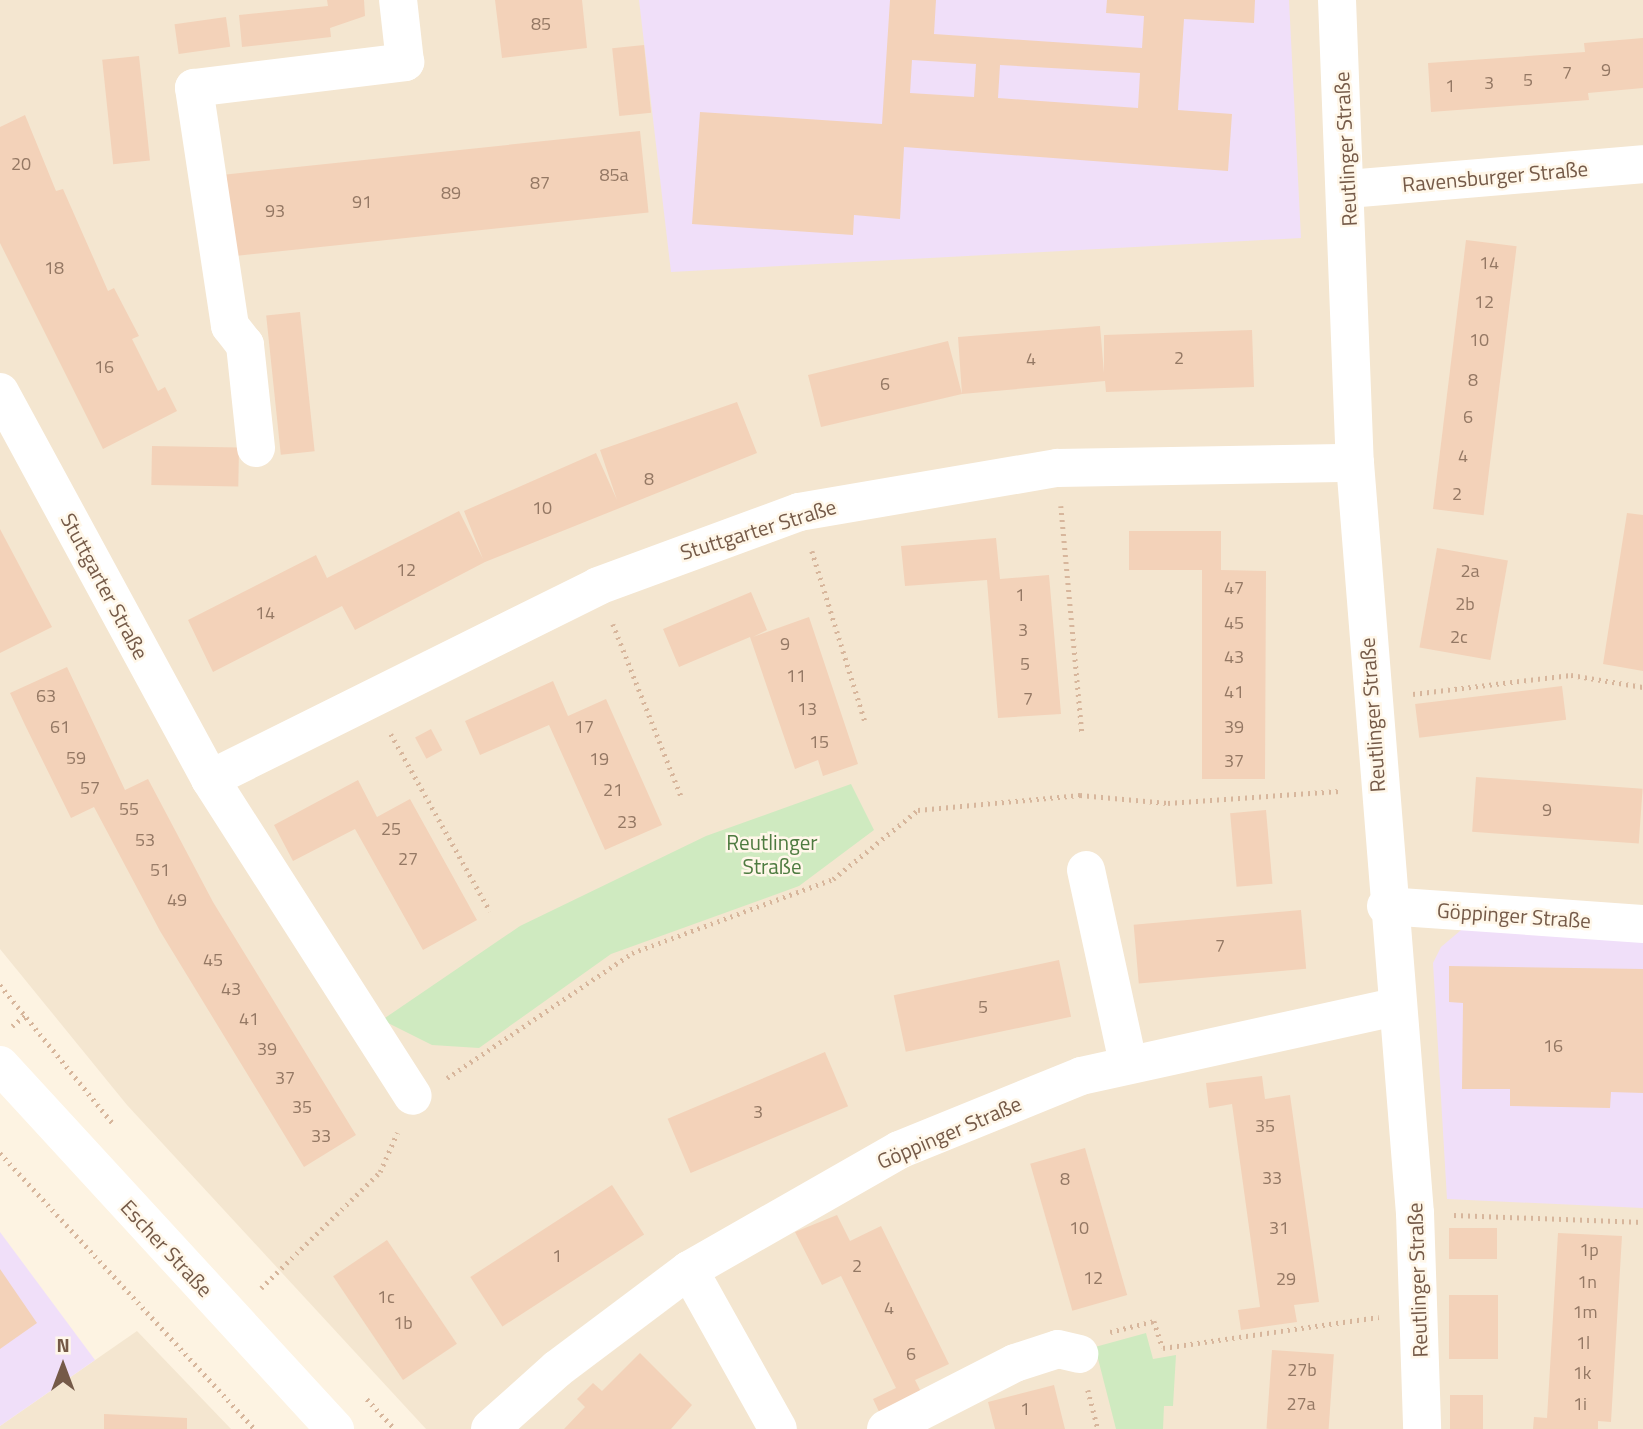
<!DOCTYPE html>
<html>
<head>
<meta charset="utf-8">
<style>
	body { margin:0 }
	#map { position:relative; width:1643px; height:1429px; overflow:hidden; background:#fdf3e2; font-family:"Titillium Web",sans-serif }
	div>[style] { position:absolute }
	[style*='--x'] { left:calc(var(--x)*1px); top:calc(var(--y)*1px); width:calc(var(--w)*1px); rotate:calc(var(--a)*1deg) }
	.residential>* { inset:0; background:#f4e6d0 }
	.education>* { inset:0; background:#f0dff9 }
	.green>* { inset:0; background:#cfeac0 }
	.building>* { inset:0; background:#f3d2b9; transform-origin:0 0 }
	.path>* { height:4.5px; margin-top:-2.25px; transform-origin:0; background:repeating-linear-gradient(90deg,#d7b69c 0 2px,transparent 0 7px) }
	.minor>* { height:38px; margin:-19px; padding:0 19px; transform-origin:19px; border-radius:19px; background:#fff }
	span { translate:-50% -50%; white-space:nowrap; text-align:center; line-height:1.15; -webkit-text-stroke:5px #fff7e9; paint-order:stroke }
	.number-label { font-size:18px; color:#947864 }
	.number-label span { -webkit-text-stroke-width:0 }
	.street-label { font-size:21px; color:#755a48 }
	.park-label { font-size:21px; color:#4e7b40 }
	.north { position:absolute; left:28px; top:1331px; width:70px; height:70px; -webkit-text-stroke:5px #fff7e9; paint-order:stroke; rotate:0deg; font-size:19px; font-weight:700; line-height:28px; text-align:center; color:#755a48 }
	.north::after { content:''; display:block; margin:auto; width:24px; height:32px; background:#755a48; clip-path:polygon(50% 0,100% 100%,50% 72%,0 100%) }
</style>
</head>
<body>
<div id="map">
	<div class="residential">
		<div style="clip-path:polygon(0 0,1643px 0,1643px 1429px,426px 1429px,127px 1105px,0 949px)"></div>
		<div style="clip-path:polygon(137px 1331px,231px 1429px,0 1429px,0 1426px)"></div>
	</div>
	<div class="education">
		<div style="clip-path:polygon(639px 0,1289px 0,1301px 238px,671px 272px)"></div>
		<div style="clip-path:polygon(1467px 925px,1643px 937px,1643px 1208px,1447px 1199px,1433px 963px,1441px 947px)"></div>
		<div style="clip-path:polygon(0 1232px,95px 1360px,0 1426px)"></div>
	</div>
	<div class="green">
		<div style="clip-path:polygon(851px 784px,874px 830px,799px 886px,611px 954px,479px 1048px,432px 1045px,382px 1020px,520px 926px,706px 836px)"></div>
		<div style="clip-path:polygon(1146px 1333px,1153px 1359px,1176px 1355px,1173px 1406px,1164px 1406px,1163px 1429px,1116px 1429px,1095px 1347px)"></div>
	</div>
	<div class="building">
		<div style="clip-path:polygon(327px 0,364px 0,365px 16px,330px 28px,331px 37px,242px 47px,239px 15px,328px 6px)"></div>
		<div style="clip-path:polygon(495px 0,582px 0,587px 48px,502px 58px)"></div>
		<div style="clip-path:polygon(evenodd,890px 0,936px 0,934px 34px,1142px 48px,1144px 16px,1106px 13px,1107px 0,1255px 0,1254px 23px,1184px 19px,1178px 110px,1232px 114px,1228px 171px,904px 147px,900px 219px,854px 215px,853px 235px,692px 224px,700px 112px,882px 124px,890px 0,912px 60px,976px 64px,974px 97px,910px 93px,912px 60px,890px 0,1000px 65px,1140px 73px,1138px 108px,998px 98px,1000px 65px)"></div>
		<div style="left:226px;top:17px;width:30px;height:52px;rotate:82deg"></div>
		<div style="clip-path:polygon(1643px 38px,1643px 88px,1588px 93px,1589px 100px,1431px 112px,1428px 63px,1585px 52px,1584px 43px)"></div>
		<div style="left:644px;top:45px;width:68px;height:32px;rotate:84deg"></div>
		<div style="left:139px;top:56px;width:105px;height:37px;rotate:84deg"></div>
		<div style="clip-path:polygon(25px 115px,56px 191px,63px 189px,108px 291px,114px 288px,139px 336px,132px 339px,158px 391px,165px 387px,177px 411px,103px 449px,0 243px,0 127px)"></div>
		<div style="left:640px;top:131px;width:82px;height:416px;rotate:84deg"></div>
		<div style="left:1466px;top:240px;width:51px;height:271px;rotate:7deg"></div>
		<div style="left:300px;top:312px;width:140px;height:34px;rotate:84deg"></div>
		<div style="clip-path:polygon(1100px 326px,1104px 373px,1104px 335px,1252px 330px,1254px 387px,1106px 392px,1105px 381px,962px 394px,821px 427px,808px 375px,948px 341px,962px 394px,958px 337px)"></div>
		<div style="clip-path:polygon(737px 402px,757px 453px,485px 562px,355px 630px,342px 606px,213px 672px,188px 620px,316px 555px,327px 578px,459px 511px,483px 559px,464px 511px,596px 453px,617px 500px,600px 450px)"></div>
		<div style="left:152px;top:446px;width:87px;height:39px;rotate:1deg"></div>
		<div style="clip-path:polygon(1627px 513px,1643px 515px,1643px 671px,1603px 664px)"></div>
		<div style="clip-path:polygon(0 529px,52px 627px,0 653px)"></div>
		<div style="clip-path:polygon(1129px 531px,1221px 531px,1221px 570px,1266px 571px,1265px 779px,1202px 779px,1202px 570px,1129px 570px)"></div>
		<div style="clip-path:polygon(996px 538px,1000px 579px,1049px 575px,1061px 714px,998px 718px,987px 580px,905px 586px,901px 546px)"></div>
		<div style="left:1437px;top:548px;width:72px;height:101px;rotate:10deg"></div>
		<div style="clip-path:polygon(751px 592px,767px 630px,753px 637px,809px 617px,858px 764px,823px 776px,818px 760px,795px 769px,750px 637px,679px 667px,663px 629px)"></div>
		<div style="clip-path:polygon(67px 667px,125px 790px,148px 779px,213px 902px,356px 1135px,304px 1167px,160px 931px,94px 807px,71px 818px,25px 725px,10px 693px)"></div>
		<div style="clip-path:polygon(553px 681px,568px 716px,606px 699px,662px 825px,605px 850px,549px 725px,480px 755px,465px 721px)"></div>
		<div style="left:1562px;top:686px;width:34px;height:148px;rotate:83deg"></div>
		<div style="left:431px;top:729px;width:24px;height:18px;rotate:62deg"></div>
		<div style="left:1476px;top:777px;width:167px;height:55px;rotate:4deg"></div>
		<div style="clip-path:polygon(358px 780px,377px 817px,410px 799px,477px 920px,423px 950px,355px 829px,293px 861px,274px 825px)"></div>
		<div style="left:1266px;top:810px;width:74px;height:36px;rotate:85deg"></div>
		<div style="left:1301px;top:910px;width:59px;height:168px;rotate:85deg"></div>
		<div style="left:1059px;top:960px;width:58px;height:169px;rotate:78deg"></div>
		<div style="clip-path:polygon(1449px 966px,1643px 969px,1643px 1093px,1611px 1092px,1610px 1108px,1510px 1106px,1510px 1089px,1462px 1089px,1463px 1003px,1449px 1002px)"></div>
		<div style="left:825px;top:1052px;width:59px;height:171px;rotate:67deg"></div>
		<div style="clip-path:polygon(1262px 1076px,1265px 1099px,1290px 1095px,1319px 1302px,1294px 1305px,1297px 1322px,1241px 1330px,1238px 1310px,1260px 1307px,1232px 1104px,1209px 1108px,1206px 1083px)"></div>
		<div style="left:1085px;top:1148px;width:153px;height:57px;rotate:74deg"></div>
		<div style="left:612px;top:1185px;width:59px;height:169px;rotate:57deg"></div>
		<div style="clip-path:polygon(837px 1215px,850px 1241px,881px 1226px,949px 1364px,915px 1380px,924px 1398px,882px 1418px,873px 1399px,896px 1388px,841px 1276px,822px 1285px,795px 1232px)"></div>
		<div style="left:1449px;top:1228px;width:48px;height:31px"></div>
		<div style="clip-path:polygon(1558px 1233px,1622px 1236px,1611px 1422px,1598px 1421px,1598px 1429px,1533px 1429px,1534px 1417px,1547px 1418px)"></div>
		<div style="left:387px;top:1240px;width:125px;height:65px;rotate:56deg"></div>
		<div style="clip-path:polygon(0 1269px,37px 1323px,0 1349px)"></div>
		<div style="left:1449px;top:1295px;width:49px;height:64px"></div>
		<div style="left:1272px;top:1350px;width:62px;height:79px;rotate:4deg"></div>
		<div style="clip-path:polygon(640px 1353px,692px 1405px,671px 1429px,564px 1429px,585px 1407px,577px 1399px,593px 1383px,602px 1391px)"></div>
		<div style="clip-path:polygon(1054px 1385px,1065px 1429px,995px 1429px,988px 1402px)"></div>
		<div style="left:1450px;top:1395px;width:33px;height:34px"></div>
		<div style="clip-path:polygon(104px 1414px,187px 1418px,187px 1429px,104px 1429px)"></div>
	</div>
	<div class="path">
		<div style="--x:1061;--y:506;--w:227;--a:84.7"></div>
		<div style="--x:812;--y:551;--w:181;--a:72.7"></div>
		<div style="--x:613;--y:624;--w:185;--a:68.4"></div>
		<div style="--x:1413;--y:694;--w:159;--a:-6.9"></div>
		<div style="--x:1571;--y:675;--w:73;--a:9.5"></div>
		<div style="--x:391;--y:734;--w:203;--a:60.8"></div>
		<div style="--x:0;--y:985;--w:181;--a:50.8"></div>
		<div style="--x:12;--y:1026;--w:18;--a:-38"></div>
		<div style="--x:447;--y:1078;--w:223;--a:-34"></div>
		<div style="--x:632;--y:953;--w:214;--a:-20.2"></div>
		<div style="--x:833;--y:879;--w:109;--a:-39.1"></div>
		<div style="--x:918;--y:810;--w:163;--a:-5.3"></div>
		<div style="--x:1080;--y:795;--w:88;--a:5.2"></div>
		<div style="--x:1168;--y:803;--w:172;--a:-4"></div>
		<div style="--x:0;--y:1153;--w:376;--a:47.3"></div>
		<div style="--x:1454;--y:1215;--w:189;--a:2.1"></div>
		<div style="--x:261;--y:1288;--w:166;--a:-44.3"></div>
		<div style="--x:380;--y:1172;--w:43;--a:-66.4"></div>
		<div style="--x:1110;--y:1332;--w:45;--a:-14"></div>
		<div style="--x:1154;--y:1321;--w:28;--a:72"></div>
		<div style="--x:1163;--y:1348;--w:218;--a:-8.2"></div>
		<div style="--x:1088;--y:1390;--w:40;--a:75.6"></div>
		<div style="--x:367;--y:1399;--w:41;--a:47"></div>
	</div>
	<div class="minor">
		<div style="--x:1337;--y:0;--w:463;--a:87.8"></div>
		<div style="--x:1355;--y:463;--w:752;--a:85.43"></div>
		<div style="--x:1415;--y:1213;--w:216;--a:88.1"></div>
		<div style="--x:1348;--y:189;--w:296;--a:-4.8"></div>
		<div style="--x:0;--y:392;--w:440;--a:61.5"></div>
		<div style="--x:210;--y:779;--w:433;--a:-26.4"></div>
		<div style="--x:598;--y:586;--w:214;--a:-20.2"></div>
		<div style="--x:799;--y:512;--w:262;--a:-9.7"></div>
		<div style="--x:1057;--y:468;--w:298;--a:-1"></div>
		<div style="--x:256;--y:448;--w:104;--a:-96.1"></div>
		<div style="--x:245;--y:345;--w:24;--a:-128"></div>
		<div style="--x:230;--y:326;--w:241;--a:-98.6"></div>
		<div style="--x:194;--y:88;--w:213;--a:-7"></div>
		<div style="--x:405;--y:62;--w:62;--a:-96.4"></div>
		<div style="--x:210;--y:779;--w:376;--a:57.4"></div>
		<div style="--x:1086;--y:870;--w:198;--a:77.7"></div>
		<div style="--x:1386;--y:906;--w:258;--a:4"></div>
		<div style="--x:0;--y:1065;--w:495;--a:47.4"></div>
		<div style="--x:689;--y:1270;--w:182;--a:60.8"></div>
		<div style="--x:490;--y:1429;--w:90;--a:-41.8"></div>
		<div style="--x:557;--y:1369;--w:165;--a:-36.9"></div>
		<div style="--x:689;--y:1270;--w:242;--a:-29.7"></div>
		<div style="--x:899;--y:1150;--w:196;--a:-22.1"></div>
		<div style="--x:1081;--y:1076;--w:322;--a:-12.4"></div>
		<div style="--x:886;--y:1429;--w:145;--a:-27.1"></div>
		<div style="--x:1015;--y:1363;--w:45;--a:-18"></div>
		<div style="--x:1058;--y:1349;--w:22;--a:13"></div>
	</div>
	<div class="number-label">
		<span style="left:541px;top:24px">85</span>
		<span style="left:1606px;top:70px">9</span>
		<span style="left:1567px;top:73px">7</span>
		<span style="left:1528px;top:80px">5</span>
		<span style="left:1489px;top:83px">3</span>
		<span style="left:1450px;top:86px">1</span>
		<span style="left:21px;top:164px">20</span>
		<span style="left:614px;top:175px">85a</span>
		<span style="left:540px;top:183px">87</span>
		<span style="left:451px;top:193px">89</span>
		<span style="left:362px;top:202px">91</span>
		<span style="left:275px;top:211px">93</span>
		<span style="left:1489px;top:263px">14</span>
		<span style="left:54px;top:268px">18</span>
		<span style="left:1484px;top:302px">12</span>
		<span style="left:1479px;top:340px">10</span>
		<span style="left:1179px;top:358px">2</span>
		<span style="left:1031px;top:359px">4</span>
		<span style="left:104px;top:367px">16</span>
		<span style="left:1473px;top:380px">8</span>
		<span style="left:885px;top:384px">6</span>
		<span style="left:1468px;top:417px">6</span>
		<span style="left:1463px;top:456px">4</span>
		<span style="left:649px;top:479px">8</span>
		<span style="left:1457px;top:494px">2</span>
		<span style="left:542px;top:508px">10</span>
		<span style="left:406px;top:570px">12</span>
		<span style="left:1470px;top:571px">2a</span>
		<span style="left:1234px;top:588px">47</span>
		<span style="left:1020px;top:595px">1</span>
		<span style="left:1465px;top:604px">2b</span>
		<span style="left:265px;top:613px">14</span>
		<span style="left:1234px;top:623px">45</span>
		<span style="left:1023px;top:630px">3</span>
		<span style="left:1459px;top:637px">2c</span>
		<span style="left:785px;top:644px">9</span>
		<span style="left:1234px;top:657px">43</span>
		<span style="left:1025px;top:664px">5</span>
		<span style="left:796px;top:676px">11</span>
		<span style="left:1234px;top:692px">41</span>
		<span style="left:46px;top:696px">63</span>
		<span style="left:1028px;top:699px">7</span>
		<span style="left:807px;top:709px">13</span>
		<span style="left:60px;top:727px">61</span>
		<span style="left:584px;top:727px">17</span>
		<span style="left:1234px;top:727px">39</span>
		<span style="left:819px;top:742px">15</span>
		<span style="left:76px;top:758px">59</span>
		<span style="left:599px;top:759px">19</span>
		<span style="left:1234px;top:761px">37</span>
		<span style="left:90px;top:788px">57</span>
		<span style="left:613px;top:790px">21</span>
		<span style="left:129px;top:809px">55</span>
		<span style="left:1547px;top:810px">9</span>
		<span style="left:627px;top:822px">23</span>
		<span style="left:391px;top:829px">25</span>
		<span style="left:145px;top:840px">53</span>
		<span style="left:408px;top:859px">27</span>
		<span style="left:160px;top:870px">51</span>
		<span style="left:177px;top:900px">49</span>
		<span style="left:1220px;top:946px">7</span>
		<span style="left:213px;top:960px">45</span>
		<span style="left:231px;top:989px">43</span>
		<span style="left:983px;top:1007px">5</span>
		<span style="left:249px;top:1019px">41</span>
		<span style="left:1553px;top:1046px">16</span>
		<span style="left:267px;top:1049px">39</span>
		<span style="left:285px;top:1078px">37</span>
		<span style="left:302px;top:1107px">35</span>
		<span style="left:758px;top:1112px">3</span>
		<span style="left:1265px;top:1126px">35</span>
		<span style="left:321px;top:1136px">33</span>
		<span style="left:1272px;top:1178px">33</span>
		<span style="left:1065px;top:1179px">8</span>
		<span style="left:1079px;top:1228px">10</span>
		<span style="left:1279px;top:1228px">31</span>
		<span style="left:1589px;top:1250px">1p</span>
		<span style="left:557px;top:1256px">1</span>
		<span style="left:857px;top:1266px">2</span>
		<span style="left:1093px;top:1278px">12</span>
		<span style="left:1286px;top:1279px">29</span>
		<span style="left:1587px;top:1282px">1n</span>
		<span style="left:386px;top:1297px">1c</span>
		<span style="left:889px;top:1308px">4</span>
		<span style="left:1585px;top:1312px">1m</span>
		<span style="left:403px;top:1323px">1b</span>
		<span style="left:1583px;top:1343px">1l</span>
		<span style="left:911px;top:1354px">6</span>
		<span style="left:1302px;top:1370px">27b</span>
		<span style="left:1582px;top:1373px">1k</span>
		<span style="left:1301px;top:1404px">27a</span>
		<span style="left:1580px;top:1404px">1i</span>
		<span style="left:1025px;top:1409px">1</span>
	</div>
	<div class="street-label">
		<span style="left:1345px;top:149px;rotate:-93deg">Reutlinger Straße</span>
		<span style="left:1495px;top:176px;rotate:-5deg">Ravensburger Straße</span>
		<span style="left:758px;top:529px;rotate:-17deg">Stuttgarter Straße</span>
		<span style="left:105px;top:586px;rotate:62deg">Stuttgarter Straße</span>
		<span style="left:1372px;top:715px;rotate:-94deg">Reutlinger Straße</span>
		<span style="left:1514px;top:915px;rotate:4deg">Göppinger Straße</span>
		<span style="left:949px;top:1132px;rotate:-23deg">Göppinger Straße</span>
		<span style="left:167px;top:1248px;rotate:47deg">Escher Straße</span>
		<span style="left:1417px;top:1280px;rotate:-92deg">Reutlinger Straße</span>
	</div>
	<div class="park-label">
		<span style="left:772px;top:854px">Reutlinger<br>Straße</span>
	</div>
	<div class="north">N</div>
</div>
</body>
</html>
